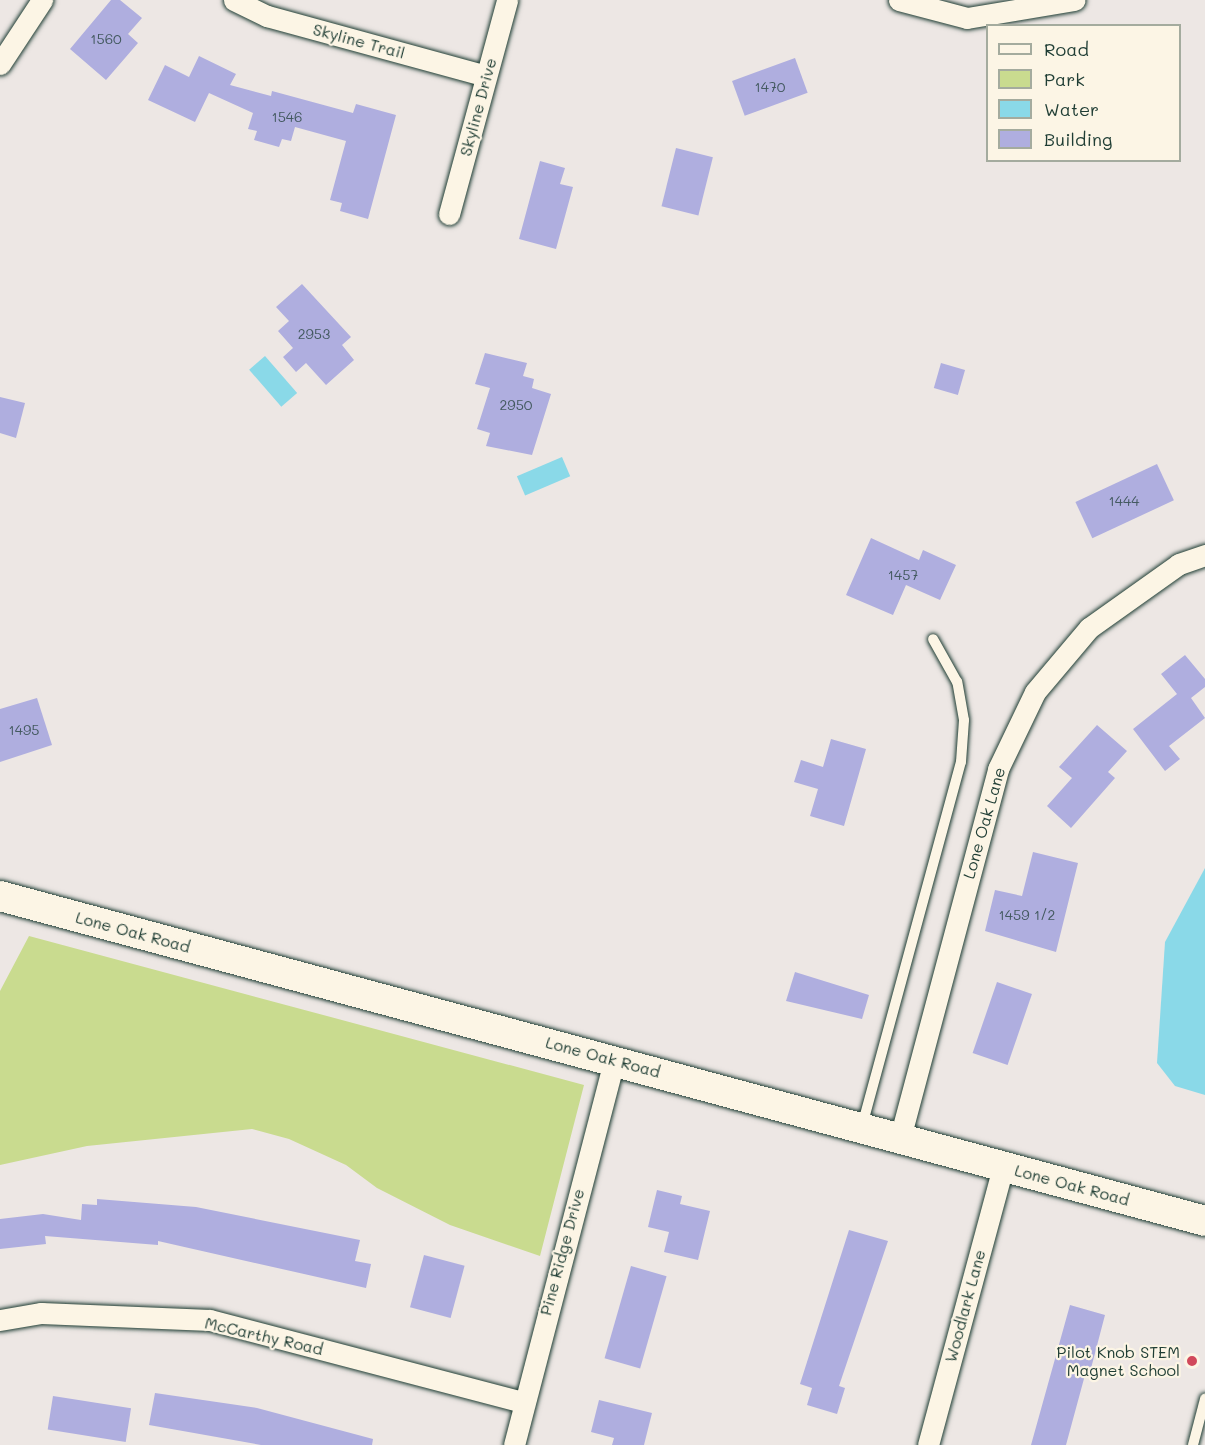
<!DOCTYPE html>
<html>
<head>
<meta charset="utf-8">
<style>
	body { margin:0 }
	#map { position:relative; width:1205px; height:1445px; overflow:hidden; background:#ede7e4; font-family:Mali,sans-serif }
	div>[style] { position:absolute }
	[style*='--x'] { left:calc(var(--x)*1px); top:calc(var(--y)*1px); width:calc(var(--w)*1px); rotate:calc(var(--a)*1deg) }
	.green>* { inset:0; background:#c9db8f }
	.water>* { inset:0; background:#8ad9e8; transform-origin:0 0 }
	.building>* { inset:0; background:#afaedf; transform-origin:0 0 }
	.roads { filter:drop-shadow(0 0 2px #1f3d34) drop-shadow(0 0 2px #1f3d34) }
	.lane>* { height:10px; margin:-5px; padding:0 5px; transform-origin:5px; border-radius:5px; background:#fcf5e5 }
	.street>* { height:21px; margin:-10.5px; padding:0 10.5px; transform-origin:10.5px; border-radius:10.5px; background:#fcf5e5 }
	.secondary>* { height:30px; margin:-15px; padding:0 15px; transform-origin:15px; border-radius:15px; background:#fcf5e5 }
	.dots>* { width:16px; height:16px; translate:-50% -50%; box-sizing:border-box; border:3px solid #fcf5e5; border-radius:50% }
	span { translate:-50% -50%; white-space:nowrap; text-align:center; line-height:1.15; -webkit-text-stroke:4.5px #fcf5e5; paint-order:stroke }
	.number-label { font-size:14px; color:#43595f }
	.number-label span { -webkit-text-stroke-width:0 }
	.street-label { font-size:16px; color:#1f3d34 }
	.poi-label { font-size:16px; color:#1f3d34 }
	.right { translate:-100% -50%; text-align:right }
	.legend { position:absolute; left:986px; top:24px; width:195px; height:138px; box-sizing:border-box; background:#fcf5e5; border:2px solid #a4ab9e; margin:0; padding:8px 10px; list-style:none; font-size:18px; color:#1f3d34 }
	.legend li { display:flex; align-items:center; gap:12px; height:30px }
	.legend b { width:30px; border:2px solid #a4ab9e }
</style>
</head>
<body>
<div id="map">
	<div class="green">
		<div style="clip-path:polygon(29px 936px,584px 1085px,540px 1256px,450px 1225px,377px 1188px,346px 1165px,289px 1139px,252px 1129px,87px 1146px,0 1165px,0 991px)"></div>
	</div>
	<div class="water">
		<div style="left:265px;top:356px;width:49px;height:21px;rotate:49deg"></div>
		<div style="left:562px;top:457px;width:21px;height:49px;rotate:67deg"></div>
		<div style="clip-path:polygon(1205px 868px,1205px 1095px,1175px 1086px,1157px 1063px,1165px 942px)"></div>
	</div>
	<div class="building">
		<div style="clip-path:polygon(111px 0,120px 0,142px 18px,128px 34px,138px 43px,106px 80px,70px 49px)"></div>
		<div style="clip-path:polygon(199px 56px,236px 74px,230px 85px,271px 96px,272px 91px,353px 113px,356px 104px,396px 115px,368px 219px,340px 211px,342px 203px,330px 200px,346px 141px,295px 127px,291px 141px,282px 139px,279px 147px,254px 140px,257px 131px,248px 129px,253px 113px,209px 93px,195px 122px,148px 100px,165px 65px,189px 77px)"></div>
		<div style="left:795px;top:58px;width:37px;height:67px;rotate:70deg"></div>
		<div style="left:676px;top:148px;width:38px;height:60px;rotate:14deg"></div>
		<div style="clip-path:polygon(540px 161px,565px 168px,560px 184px,573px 187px,556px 249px,519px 239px)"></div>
		<div style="clip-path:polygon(302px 284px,351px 337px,342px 345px,354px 360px,326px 385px,306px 363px,296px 372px,283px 357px,293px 348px,278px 331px,289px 321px,276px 307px)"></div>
		<div style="clip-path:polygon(485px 353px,527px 363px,523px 376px,534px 379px,532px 388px,551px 394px,532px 455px,486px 446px,490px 433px,477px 429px,490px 388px,475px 384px)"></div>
		<div style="left:941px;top:363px;width:25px;height:26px;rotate:16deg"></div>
		<div style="clip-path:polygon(0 397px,25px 403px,16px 438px,0 433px)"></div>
		<div style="left:1157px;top:464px;width:40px;height:90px;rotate:65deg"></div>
		<div style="clip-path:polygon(871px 538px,919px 560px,923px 550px,956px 565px,940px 600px,906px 585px,893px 615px,846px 595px)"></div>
		<div style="clip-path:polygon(1185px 655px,1205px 679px,1205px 687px,1191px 698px,1205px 718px,1169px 746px,1180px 759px,1165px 771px,1133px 729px,1177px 694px,1161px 674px)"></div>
		<div style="clip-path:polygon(37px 698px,52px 745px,0 762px,0 709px)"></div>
		<div style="clip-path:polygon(1097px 725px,1127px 751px,1108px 772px,1115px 778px,1071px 828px,1047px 806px,1072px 778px,1059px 767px)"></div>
		<div style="clip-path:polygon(831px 739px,866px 749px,844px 826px,810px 816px,818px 789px,794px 782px,801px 760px,823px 767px)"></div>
		<div style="clip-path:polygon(1033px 852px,1078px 863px,1056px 952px,985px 931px,995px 890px,1022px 896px)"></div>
		<div style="clip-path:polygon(795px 972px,869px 995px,862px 1019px,786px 1001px)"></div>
		<div style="left:997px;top:982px;width:37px;height:75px;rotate:19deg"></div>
		<div style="clip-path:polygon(657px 1190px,682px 1196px,680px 1204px,710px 1211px,698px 1260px,664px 1252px,669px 1232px,648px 1227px)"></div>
		<div style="clip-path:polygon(97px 1199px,196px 1207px,360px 1240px,355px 1261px,371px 1264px,366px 1288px,158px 1241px,158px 1245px,45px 1236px,46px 1244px,0 1249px,0 1219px,43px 1214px,81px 1220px,82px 1204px,97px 1205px)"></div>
		<div style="clip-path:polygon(849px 1230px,888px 1241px,839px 1386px,845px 1388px,837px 1414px,807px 1405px,812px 1388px,800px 1384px)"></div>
		<div style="left:424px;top:1255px;width:42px;height:54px;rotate:15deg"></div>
		<div style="left:631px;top:1266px;width:37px;height:96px;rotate:16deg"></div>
		<div style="clip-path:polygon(1070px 1305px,1105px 1315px,1089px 1376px,1085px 1375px,1066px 1445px,1031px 1445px)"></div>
		<div style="clip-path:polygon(155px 1393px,257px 1408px,373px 1439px,372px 1445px,261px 1445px,149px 1425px)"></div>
		<div style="left:53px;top:1396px;width:79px;height:34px;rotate:9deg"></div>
		<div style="clip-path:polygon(599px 1400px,652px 1413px,644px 1445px,612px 1445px,614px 1438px,591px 1432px)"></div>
	</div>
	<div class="roads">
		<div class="lane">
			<div style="--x:862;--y:1126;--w:377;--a:-74.8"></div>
			<div style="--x:961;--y:762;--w:42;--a:-85.9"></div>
			<div style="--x:964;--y:720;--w:39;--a:-100"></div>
			<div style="--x:957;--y:682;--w:49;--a:-119.2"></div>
			<div style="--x:1193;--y:1445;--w:48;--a:-75.4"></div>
		</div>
		<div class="street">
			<div style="--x:234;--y:0;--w:37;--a:26"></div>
			<div style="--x:267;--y:16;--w:227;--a:15.3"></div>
			<div style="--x:899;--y:0;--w:70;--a:14.8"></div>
			<div style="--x:967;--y:18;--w:109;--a:-9.5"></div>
			<div style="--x:0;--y:64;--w:77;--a:-56.7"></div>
			<div style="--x:449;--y:214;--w:222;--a:-74.8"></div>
			<div style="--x:900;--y:1138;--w:382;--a:-75.1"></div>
			<div style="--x:998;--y:769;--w:85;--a:-64.3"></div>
			<div style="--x:1035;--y:692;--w:84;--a:-49.8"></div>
			<div style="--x:1089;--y:628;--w:110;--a:-35.4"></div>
			<div style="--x:1179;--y:564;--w:28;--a:-19"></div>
			<div style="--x:0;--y:1320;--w:42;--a:-9.7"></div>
			<div style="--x:41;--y:1313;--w:169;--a:2.4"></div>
			<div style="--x:210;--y:1320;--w:323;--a:14.7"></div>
			<div style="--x:514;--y:1445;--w:398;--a:-75.4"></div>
			<div style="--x:928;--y:1445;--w:288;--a:-74.9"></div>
		</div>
		<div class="secondary">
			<div style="--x:0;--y:896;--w:1248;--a:15.09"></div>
		</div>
	</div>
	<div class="dots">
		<div style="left:1192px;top:1361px;background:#d1495b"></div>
	</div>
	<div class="number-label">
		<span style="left:106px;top:39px">1560</span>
		<span style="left:770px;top:87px">1470</span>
		<span style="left:287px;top:117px">1546</span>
		<span style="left:314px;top:334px">2953</span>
		<span style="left:516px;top:405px">2950</span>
		<span style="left:1124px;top:501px">1444</span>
		<span style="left:903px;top:575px">1457</span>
		<span style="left:24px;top:730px">1495</span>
		<span style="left:1027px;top:915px">1459 1/2</span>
	</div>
	<div class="street-label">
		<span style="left:359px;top:41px;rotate:15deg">Skyline Trail</span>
		<span style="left:478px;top:107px;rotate:-75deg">Skyline Drive</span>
		<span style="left:984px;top:823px;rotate:-74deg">Lone Oak Lane</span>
		<span style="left:133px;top:932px;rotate:15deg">Lone Oak Road</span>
		<span style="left:603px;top:1057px;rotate:15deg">Lone Oak Road</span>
		<span style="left:1072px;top:1185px;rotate:15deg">Lone Oak Road</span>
		<span style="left:562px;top:1252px;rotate:-75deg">Pine Ridge Drive</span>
		<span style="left:965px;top:1306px;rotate:-75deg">Woodlark Lane</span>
		<span style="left:264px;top:1336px;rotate:13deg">McCarthy Road</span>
	</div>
	<div class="poi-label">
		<span class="right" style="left:1180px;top:1361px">Pilot Knob STEM<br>Magnet School</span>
	</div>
	<ul class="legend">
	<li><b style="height:8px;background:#fcf5e5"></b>Road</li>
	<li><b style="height:16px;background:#c9db8f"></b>Park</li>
	<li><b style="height:16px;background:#8ad9e8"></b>Water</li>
	<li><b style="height:16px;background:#afaedf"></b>Building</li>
	</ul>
</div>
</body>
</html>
